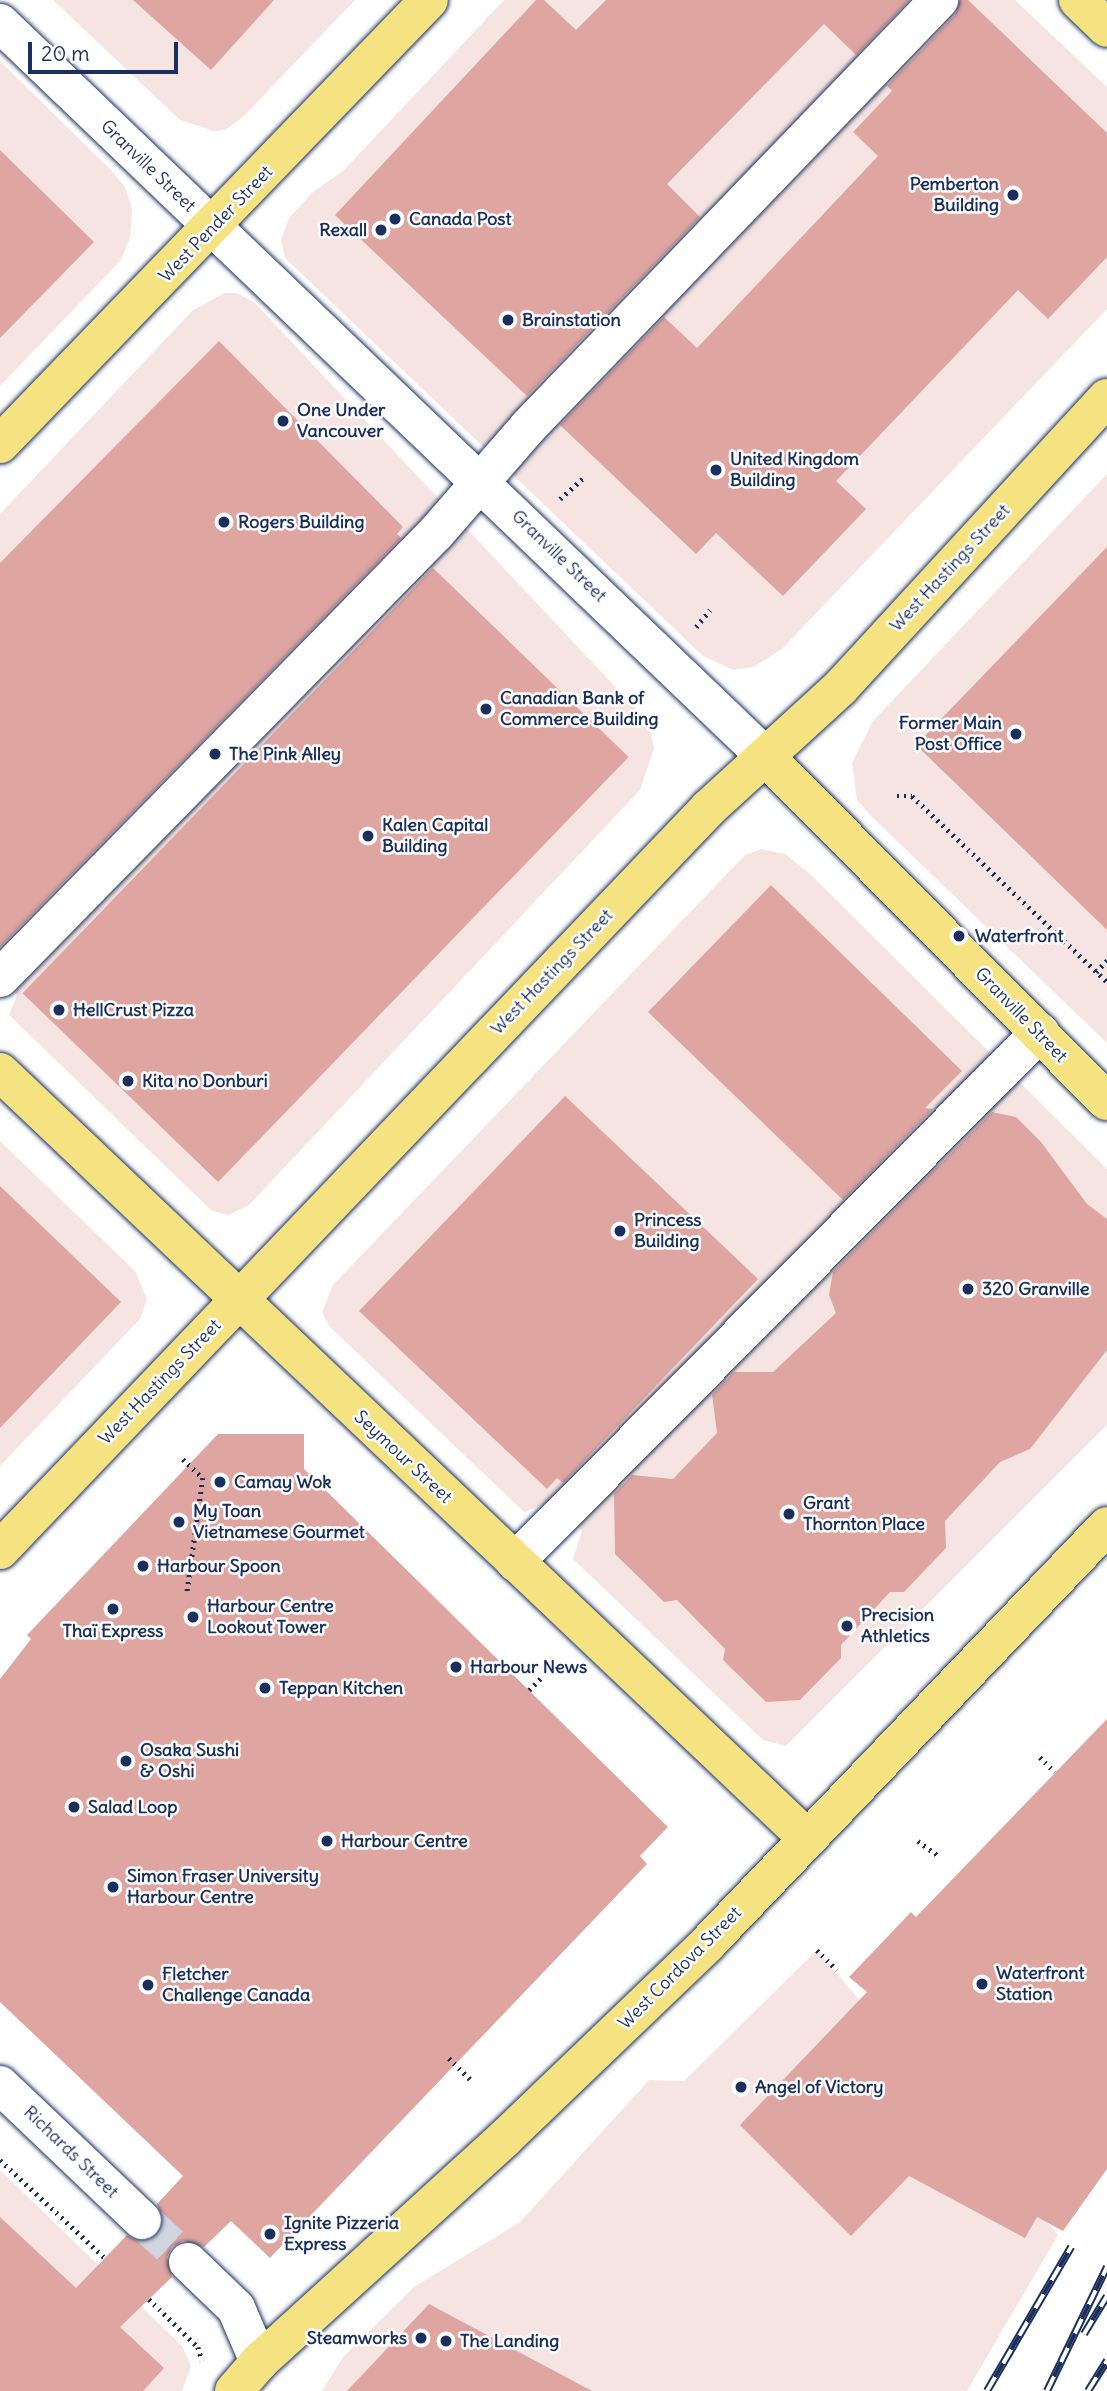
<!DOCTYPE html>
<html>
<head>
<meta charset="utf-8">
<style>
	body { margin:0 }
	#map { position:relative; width:1107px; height:2391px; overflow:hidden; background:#fff; font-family:Delius,sans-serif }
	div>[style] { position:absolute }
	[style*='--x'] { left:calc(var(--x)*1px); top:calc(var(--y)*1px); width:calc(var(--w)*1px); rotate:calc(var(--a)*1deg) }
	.built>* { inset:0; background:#f5e4e2 }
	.building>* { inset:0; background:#dfa5a0; transform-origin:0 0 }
	.minor-tunnel>* { height:38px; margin-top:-19px; transform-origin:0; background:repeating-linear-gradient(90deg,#d1d5df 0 38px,transparent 0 57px) }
	.path>* { height:4.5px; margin-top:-2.25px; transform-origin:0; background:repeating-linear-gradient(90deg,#1b2f5e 0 2px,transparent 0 7px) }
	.roads { filter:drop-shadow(0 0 2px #1b2f5e) drop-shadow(0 0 2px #1b2f5e) }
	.minor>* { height:38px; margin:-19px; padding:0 19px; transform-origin:19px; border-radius:19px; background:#fff }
	.major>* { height:38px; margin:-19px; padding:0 19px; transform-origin:19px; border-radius:19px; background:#f5e382 }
	.rail>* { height:8px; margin-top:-4px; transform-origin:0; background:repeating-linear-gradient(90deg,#fff 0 16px,#1b2f5e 0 32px); box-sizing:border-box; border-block:2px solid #1b2f5e }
	.dots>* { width:19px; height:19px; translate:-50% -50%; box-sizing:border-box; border:4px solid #fff; border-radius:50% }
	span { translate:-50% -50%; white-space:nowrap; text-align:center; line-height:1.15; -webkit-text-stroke:5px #fff; paint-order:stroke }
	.street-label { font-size:18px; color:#1b2f5e }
	.poi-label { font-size:18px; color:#1b2f5e; font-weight:700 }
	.right { translate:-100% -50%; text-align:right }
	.left { translate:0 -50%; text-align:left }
	.scale { position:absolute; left:28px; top:42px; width:150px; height:32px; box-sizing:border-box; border:4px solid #1b2f5e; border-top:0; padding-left:9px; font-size:21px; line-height:24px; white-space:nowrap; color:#1b2f5e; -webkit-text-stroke:5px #fff; paint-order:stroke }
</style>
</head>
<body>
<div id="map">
	<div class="built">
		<div style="clip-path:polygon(53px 0,355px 0,243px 117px,225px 130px,214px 131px,180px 120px)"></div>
		<div style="clip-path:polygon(504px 0,1015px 0,1107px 87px,1107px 309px,782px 649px,753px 667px,733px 670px,703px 656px,285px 258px,281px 240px,289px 218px,313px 192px,343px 171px)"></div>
		<div style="clip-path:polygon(0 61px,110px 169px,125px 187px,132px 209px,130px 238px,121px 260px,0 386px)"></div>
		<div style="clip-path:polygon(225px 293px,237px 293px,255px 303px,638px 711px,649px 724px,654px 749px,640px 790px,249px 1205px,229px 1215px,212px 1211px,9px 1015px,17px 995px,0 978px,0 514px,193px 310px)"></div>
		<div style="clip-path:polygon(1107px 474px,1107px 1043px,870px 815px,857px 800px,852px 763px,873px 721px)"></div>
		<div style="clip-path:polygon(761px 849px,785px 854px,810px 874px,1107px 1169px,1107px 1425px,786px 1746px,763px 1740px,573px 1559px,582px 1530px,550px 1501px,524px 1512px,329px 1326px,322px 1312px,333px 1285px,745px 855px)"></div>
		<div style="clip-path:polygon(0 1141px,135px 1271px,147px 1299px,140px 1319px,0 1466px)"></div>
		<div style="clip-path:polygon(817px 1950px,1058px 2235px,967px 2391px,322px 2391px,343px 2357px,414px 2287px,520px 2222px,649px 2080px,684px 2081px)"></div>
		<div style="clip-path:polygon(0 2170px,182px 2346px,191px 2366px,182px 2391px,0 2391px)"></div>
	</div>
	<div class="building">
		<div style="clip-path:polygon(133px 0,274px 0,211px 70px)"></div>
		<div style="clip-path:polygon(536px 0,544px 0,576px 30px,606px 0,909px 0,856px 55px,824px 24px,667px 184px,700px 217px,527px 396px,335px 215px)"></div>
		<div style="clip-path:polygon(960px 0,968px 0,1107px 133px,1107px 257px,1048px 319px,1018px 290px,836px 481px,866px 509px,783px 596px,716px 533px,696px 554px,560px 425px,664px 317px,697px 348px,878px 156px,853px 132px,892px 91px,887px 86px,955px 15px)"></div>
		<div style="clip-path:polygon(0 150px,94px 242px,0 338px)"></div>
		<div style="clip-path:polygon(219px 341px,403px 527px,397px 534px,401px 538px,0 947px,0 563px)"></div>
		<div style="clip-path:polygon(1107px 547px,1107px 930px,916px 745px)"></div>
		<div style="left:433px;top:568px;width:272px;height:591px;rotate:44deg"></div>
		<div style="clip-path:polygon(771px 885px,962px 1071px,925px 1108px,933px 1109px,843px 1200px,648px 1012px)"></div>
		<div style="clip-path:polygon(565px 1096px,758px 1279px,563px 1483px,557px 1478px,547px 1489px,359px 1311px)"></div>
		<div style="clip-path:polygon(992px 1112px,1016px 1117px,1041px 1142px,1087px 1204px,1107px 1219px,1107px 1350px,1030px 1449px,1000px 1462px,945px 1521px,946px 1548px,904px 1592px,890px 1592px,841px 1645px,841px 1658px,800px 1700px,766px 1702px,723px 1660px,725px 1649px,677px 1600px,664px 1602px,615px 1554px,614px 1494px,632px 1475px,673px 1479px,717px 1433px,712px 1395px,734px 1372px,773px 1372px,836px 1313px,829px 1295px,833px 1272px)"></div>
		<div style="clip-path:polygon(0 1186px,121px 1302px,0 1428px)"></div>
		<div style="clip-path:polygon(218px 1434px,304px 1434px,304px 1469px,668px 1827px,640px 1856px,647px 1864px,270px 2258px,231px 2221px,204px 2247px,183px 2241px,172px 2247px,167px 2257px,172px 2277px,120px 2327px,164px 2368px,143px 2391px,0 2391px,0 2217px,76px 2288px,127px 2235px,138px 2241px,157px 2236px,163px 2224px,157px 2204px,183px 2176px,0 2002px,0 1679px,31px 1639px,27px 1635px)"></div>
		<div style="clip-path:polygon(1107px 1719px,1107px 2169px,1063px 2231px,1037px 2217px,1025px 2238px,909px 2176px,851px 2236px,740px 2125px,867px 1992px,849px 1977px,911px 1912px,916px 1917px)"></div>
		<div style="clip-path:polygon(429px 2304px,592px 2391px,347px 2391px)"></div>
	</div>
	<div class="minor-tunnel">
		<div style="--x:142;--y:2220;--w:62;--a:42.4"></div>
	</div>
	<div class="path">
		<div style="--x:560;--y:499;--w:31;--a:-42"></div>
		<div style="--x:696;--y:627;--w:22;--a:-51"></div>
		<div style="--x:897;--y:796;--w:15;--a:0"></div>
		<div style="--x:912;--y:796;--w:269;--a:43.6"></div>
		<div style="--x:1096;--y:972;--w:16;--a:-47"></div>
		<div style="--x:183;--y:1459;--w:28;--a:44"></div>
		<div style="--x:203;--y:1478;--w:116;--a:97.9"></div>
		<div style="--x:529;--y:1690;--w:21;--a:-45"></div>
		<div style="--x:1040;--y:1757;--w:21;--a:45"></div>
		<div style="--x:918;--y:1841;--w:27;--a:36"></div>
		<div style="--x:817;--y:1950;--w:28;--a:45"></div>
		<div style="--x:449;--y:2058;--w:30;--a:45"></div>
		<div style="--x:0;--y:2160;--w:144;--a:43"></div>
		<div style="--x:149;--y:2299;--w:69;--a:44.4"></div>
		<div style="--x:198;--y:2347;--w:14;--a:73"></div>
	</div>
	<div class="roads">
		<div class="minor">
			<div style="--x:0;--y:23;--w:1061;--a:43.78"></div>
			<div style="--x:0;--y:978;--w:623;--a:-45.59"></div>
			<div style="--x:436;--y:533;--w:140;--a:-49"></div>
			<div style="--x:528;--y:427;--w:593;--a:-46.09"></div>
			<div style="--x:515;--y:1562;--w:746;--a:-45.27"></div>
			<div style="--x:0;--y:2085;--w:196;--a:43.6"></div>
			<div style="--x:188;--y:2262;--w:66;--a:43.8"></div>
			<div style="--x:236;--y:2308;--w:59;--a:66.9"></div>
		</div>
		<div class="major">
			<div style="--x:1078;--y:0;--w:40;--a:44"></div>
			<div style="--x:0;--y:444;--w:617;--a:-45.98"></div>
			<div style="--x:766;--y:757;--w:484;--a:45.3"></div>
			<div style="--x:0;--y:1072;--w:1114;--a:43.51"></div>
			<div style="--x:0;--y:1550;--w:1026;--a:-46.3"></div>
			<div style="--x:709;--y:808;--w:178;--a:-42.5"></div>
			<div style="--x:840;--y:688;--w:394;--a:-47.4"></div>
			<div style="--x:234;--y:2391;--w:38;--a:-49"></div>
			<div style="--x:259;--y:2362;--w:333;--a:-42.3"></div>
			<div style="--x:505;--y:2138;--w:281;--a:-43.8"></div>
			<div style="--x:708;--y:1943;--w:577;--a:-46.26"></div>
		</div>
	</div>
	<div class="rail">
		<div style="--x:1084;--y:2334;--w:44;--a:-58.8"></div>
		<div style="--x:987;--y:2391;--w:167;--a:-59.7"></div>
		<div style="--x:1047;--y:2391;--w:138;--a:-64.2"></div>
		<div style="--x:1088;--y:2391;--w:36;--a:-58"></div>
	</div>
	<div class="dots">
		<div style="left:1013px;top:195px;background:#1b2f5e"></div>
		<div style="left:395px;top:219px;background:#1b2f5e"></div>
		<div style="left:381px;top:230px;background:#1b2f5e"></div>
		<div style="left:508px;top:320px;background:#1b2f5e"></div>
		<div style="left:283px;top:421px;background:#1b2f5e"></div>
		<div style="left:716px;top:470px;background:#1b2f5e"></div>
		<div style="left:224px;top:522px;background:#1b2f5e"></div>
		<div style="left:486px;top:709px;background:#1b2f5e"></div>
		<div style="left:1016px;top:734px;background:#1b2f5e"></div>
		<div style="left:215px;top:754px;background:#1b2f5e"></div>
		<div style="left:368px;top:836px;background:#1b2f5e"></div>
		<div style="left:959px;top:936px;background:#1b2f5e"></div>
		<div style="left:59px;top:1010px;background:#1b2f5e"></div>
		<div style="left:128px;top:1081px;background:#1b2f5e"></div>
		<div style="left:620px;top:1231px;background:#1b2f5e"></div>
		<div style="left:968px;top:1289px;background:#1b2f5e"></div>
		<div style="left:220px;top:1482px;background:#1b2f5e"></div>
		<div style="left:789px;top:1514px;background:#1b2f5e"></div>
		<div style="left:179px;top:1522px;background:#1b2f5e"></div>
		<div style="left:143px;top:1566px;background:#1b2f5e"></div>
		<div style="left:113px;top:1609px;background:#1b2f5e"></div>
		<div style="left:193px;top:1617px;background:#1b2f5e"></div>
		<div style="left:847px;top:1626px;background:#1b2f5e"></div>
		<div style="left:456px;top:1667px;background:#1b2f5e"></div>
		<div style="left:265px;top:1688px;background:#1b2f5e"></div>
		<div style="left:126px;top:1761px;background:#1b2f5e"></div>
		<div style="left:74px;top:1807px;background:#1b2f5e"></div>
		<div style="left:327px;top:1841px;background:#1b2f5e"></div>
		<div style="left:113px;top:1887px;background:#1b2f5e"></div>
		<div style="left:982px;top:1984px;background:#1b2f5e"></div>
		<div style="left:148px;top:1985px;background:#1b2f5e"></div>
		<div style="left:741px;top:2087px;background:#1b2f5e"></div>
		<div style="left:270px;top:2234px;background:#1b2f5e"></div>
		<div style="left:421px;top:2338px;background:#1b2f5e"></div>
		<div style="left:446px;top:2341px;background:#1b2f5e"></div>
	</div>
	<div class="street-label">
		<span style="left:148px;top:166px;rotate:44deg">Granville Street</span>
		<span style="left:216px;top:224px;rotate:-46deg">West Pender Street</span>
		<span style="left:559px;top:556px;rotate:44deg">Granville Street</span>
		<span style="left:950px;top:568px;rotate:-47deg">West Hastings Street</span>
		<span style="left:552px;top:972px;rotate:-46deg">West Hastings Street</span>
		<span style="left:1021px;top:1015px;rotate:46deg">Granville Street</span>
		<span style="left:160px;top:1382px;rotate:-46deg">West Hastings Street</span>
		<span style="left:403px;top:1457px;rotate:43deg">Seymour Street</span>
		<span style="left:680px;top:1968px;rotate:-45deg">West Cordova Street</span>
		<span style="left:71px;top:2152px;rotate:44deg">Richards Street</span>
	</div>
	<div class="poi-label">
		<span class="right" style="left:999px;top:195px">Pemberton<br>Building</span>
		<span class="left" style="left:409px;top:219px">Canada Post</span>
		<span class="right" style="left:367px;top:230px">Rexall</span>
		<span class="left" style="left:522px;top:320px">Brainstation</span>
		<span class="left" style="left:297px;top:421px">One Under<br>Vancouver</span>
		<span class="left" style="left:730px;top:470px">United Kingdom<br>Building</span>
		<span class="left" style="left:238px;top:522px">Rogers Building</span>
		<span class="left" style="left:500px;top:709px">Canadian Bank of<br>Commerce Building</span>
		<span class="right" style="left:1002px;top:734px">Former Main<br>Post Office</span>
		<span class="left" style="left:229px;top:754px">The Pink Alley</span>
		<span class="left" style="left:382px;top:836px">Kalen Capital<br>Building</span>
		<span class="left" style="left:975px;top:936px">Waterfront</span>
		<span class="left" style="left:73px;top:1010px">HellCrust Pizza</span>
		<span class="left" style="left:142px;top:1081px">Kita no Donburi</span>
		<span class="left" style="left:634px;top:1231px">Princess<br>Building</span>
		<span class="left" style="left:982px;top:1289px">320 Granville</span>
		<span class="left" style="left:234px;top:1482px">Camay Wok</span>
		<span class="left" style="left:803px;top:1514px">Grant<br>Thornton Place</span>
		<span class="left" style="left:193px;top:1522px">My Toan<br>Vietnamese Gourmet</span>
		<span class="left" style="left:157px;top:1566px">Harbour Spoon</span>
		<span class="left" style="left:207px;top:1617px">Harbour Centre<br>Lookout Tower</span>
		<span class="left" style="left:861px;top:1626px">Precision<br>Athletics</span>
		<span style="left:113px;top:1631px">Thaï Express</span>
		<span class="left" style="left:470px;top:1667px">Harbour News</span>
		<span class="left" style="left:279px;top:1688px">Teppan Kitchen</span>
		<span class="left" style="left:140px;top:1761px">Osaka Sushi<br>&amp; Oshi</span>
		<span class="left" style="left:88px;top:1807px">Salad Loop</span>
		<span class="left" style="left:341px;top:1841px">Harbour Centre</span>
		<span class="left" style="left:127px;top:1887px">Simon Fraser University<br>Harbour Centre</span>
		<span class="left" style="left:996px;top:1984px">Waterfront<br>Station</span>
		<span class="left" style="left:162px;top:1985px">Fletcher<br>Challenge Canada</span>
		<span class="left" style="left:755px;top:2087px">Angel of Victory</span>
		<span class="left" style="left:284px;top:2234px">Ignite Pizzeria<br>Express</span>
		<span class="right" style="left:407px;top:2338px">Steamworks</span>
		<span class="left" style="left:460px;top:2341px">The Landing</span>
	</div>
	<div class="scale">20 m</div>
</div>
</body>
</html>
